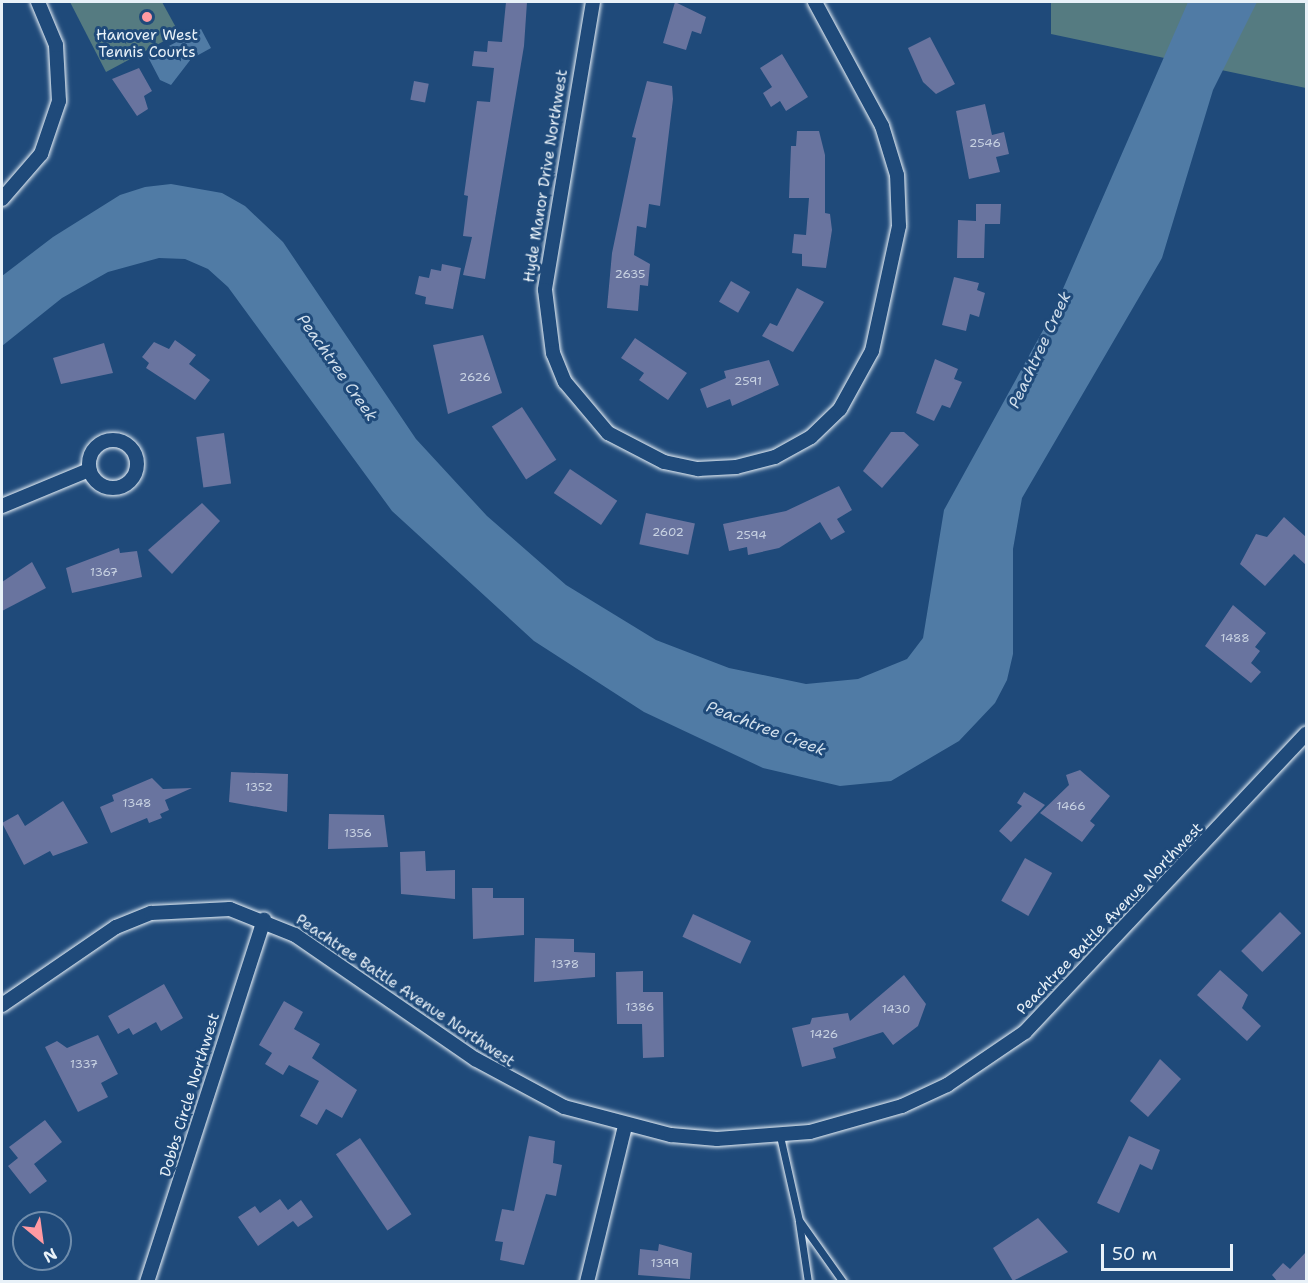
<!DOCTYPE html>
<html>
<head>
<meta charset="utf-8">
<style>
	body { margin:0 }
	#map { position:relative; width:1308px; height:1283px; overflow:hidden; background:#1f4a7a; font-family:"Shantell Sans",sans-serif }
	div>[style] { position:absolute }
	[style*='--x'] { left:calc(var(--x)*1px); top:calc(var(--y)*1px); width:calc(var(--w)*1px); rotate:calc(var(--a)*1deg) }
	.green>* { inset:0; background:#557b81 }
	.water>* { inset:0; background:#507ba5 }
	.building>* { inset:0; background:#69749f; transform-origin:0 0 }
	.roads { filter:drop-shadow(0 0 2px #e8f1f8) drop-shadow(0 0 2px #e8f1f8) }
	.service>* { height:7px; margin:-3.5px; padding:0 3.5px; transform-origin:3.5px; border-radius:3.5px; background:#1f4a7a }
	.minor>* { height:14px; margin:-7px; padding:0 7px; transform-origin:7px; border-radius:7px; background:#1f4a7a }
	.minor>.ring { margin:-7px; padding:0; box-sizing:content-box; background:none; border:14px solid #1f4a7a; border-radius:50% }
	.dots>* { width:16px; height:16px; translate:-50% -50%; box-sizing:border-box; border:3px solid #1f4a7a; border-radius:50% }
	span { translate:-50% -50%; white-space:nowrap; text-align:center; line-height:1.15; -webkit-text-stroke:6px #1f4a7a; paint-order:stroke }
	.number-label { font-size:12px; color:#c8d2e2 }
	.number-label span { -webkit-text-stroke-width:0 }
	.poi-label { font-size:15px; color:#e8f1f8 }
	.street-label { font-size:15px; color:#e8f1f8 }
	.water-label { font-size:16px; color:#d1dfec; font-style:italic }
	.frame { position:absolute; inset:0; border:3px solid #e8f1f8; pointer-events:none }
	.north { position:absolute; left:12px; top:1211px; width:60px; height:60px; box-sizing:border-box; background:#1f4a7a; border:2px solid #6f8dac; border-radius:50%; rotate:151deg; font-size:16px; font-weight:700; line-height:24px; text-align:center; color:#e8f1f8 }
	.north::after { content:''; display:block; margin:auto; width:21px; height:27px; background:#ff9aa2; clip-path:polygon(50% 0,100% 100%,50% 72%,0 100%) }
	.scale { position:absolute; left:1101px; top:1244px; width:132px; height:27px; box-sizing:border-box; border:3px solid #e8f1f8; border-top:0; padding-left:8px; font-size:18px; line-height:21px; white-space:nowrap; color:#e8f1f8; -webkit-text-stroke:4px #1f4a7a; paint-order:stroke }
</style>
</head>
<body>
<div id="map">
	<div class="green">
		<div style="clip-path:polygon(70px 2px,162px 2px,179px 33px,106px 72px)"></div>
		<div style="clip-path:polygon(1051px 2px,1306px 2px,1306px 88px,1051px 34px)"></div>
	</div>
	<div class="water">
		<div style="clip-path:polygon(1188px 2px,1257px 2px,1213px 90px,1162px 258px,1022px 498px,1013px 549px,1013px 654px,1007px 680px,995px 703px,959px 741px,891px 781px,840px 786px,763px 768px,644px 712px,534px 641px,392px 511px,228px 287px,208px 269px,185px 259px,159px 258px,108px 272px,62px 298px,2px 346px,2px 276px,53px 237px,120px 195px,145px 187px,171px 184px,222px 193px,245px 206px,283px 242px,416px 439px,487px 516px,566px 585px,656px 640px,729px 668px,806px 684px,858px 679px,907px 659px,923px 638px,944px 510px,1052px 314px)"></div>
		<div style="clip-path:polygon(201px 29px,211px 48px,191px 59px,171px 85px,160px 80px,148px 57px)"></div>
	</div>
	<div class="building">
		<div style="clip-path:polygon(506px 2px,527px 2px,524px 46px,485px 279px,463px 275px,472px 237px,463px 236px,468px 196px,464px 195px,477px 101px,490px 102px,494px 68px,472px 66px,474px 51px,487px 52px,488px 41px,502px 42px)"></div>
		<div style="clip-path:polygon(675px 2px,706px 17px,701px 34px,692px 31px,686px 50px,663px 43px)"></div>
		<div style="clip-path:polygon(930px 37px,955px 84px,936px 94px,923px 82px,908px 48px)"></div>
		<div style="clip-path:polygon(782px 54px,808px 97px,786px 111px,780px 101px,771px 107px,763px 93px,772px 87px,760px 68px)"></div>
		<div style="clip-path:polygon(139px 68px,152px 91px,144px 96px,148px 109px,137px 116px,112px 79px)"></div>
		<div style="left:414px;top:81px;width:15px;height:19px;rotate:11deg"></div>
		<div style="clip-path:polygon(647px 81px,672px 86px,673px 99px,660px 206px,649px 204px,646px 228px,637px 226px,634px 255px,650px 264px,648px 286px,640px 285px,638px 311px,607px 308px,612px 253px,636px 138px,632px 137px)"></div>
		<div style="clip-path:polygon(985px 104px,992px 135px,1004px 132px,1009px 154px,996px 157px,1000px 172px,969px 179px,956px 111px)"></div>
		<div style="clip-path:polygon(797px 131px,819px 131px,825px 155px,825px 213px,830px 214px,832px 230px,826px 268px,802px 266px,802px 254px,792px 253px,794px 234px,806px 235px,809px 198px,789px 198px,791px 146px,796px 146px)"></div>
		<div style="clip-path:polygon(976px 204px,1001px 204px,1000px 224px,985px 224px,984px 258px,957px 258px,958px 220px,976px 221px)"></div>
		<div style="clip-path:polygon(442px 264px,461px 268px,453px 309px,425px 304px,426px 297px,415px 294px,419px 276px,429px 278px,431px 269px,441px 271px)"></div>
		<div style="clip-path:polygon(954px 277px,979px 283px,977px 290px,985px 293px,979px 317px,970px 314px,966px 331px,942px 325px)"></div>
		<div style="left:731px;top:281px;width:22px;height:24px;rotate:30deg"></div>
		<div style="clip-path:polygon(797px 288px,824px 302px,793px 352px,762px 336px,770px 323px,777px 326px)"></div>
		<div style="clip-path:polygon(483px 335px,502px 393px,448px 414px,433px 345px)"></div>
		<div style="clip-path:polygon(635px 338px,687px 373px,668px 400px,639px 380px,644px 373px,621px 358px)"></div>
		<div style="clip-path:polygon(175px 340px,196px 355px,189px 364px,210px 380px,195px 400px,146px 368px,149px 363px,142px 357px,154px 342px,169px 349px)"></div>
		<div style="clip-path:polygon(104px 343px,113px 373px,61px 384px,53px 358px)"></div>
		<div style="clip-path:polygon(935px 359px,958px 369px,954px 379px,962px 382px,950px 408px,942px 405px,934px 421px,916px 413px)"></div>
		<div style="clip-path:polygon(769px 360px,779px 385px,732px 406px,730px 399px,707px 408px,700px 389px,726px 378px,724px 371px)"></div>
		<div style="left:522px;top:407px;width:63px;height:36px;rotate:57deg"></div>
		<div style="clip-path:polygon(891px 432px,904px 432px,919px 445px,882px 488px,863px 471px)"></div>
		<div style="left:224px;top:433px;width:51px;height:28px;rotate:82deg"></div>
		<div style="left:570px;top:469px;width:57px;height:29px;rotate:34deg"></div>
		<div style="clip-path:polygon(839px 486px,852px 510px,837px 519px,845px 532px,831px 540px,820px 522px,779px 548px,748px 555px,747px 547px,729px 551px,723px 524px,786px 511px)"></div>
		<div style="clip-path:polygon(202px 503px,220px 521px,172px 574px,148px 550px)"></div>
		<div style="left:646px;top:513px;width:50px;height:32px;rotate:12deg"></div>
		<div style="clip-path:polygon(1284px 517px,1306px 537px,1306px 565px,1294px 554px,1265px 586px,1240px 564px,1256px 534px,1267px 537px)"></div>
		<div style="clip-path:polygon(119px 548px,120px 553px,137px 551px,142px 577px,72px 593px,66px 568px)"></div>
		<div style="clip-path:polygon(32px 562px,46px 588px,2px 611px,2px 582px)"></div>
		<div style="clip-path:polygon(1233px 605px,1266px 633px,1255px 647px,1260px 651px,1251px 663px,1261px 672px,1251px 683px,1205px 646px)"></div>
		<div style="clip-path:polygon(1080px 770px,1110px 796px,1090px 821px,1095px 825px,1082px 842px,1040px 813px,1069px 785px,1066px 775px)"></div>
		<div style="clip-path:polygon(231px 772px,288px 774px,287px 812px,229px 802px)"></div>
		<div style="clip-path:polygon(152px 778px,163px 789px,192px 788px,165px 800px,169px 810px,160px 814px,162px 818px,149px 823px,147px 818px,111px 833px,100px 807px,114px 801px,112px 795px)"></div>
		<div style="clip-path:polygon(1024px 792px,1045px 805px,1011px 842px,999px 831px,1022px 806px,1017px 803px)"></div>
		<div style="clip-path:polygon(63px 801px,88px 843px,53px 856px,50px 851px,24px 865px,2px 823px,18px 814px,25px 826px)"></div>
		<div style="clip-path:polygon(329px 814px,384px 815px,388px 847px,328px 849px)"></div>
		<div style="clip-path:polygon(425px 851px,426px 871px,455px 870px,455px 899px,401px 894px,400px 852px)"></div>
		<div style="left:1025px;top:858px;width:31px;height:49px;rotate:29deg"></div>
		<div style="clip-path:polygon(472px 888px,493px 888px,493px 898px,524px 898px,524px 935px,473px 939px)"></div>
		<div style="left:1280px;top:912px;width:30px;height:55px;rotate:45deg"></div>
		<div style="left:693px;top:914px;width:64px;height:25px;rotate:25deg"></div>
		<div style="clip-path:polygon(535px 938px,574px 939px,574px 952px,595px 953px,595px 977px,534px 982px)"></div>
		<div style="clip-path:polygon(1220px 970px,1248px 995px,1242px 1008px,1261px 1026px,1247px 1041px,1197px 995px)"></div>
		<div style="clip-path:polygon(643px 971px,643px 992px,663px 992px,664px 1057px,643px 1058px,642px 1024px,617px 1024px,616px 972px)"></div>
		<div style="clip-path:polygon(904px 975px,926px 1004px,918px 1026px,893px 1045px,883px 1032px,833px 1048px,836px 1058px,802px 1067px,792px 1028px,810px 1024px,812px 1018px,848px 1013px,850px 1021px)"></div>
		<div style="clip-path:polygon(164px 984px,183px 1018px,161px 1031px,156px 1022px,133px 1035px,129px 1028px,118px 1034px,108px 1016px)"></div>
		<div style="clip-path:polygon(284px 1001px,303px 1012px,294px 1029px,320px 1044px,312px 1058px,357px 1090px,342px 1118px,326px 1109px,317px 1125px,300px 1116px,319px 1081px,289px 1065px,283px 1075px,265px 1064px,272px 1053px,259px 1045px)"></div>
		<div style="clip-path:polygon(98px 1035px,118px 1074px,101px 1083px,108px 1097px,78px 1112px,45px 1047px,57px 1041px,67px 1048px)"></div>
		<div style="clip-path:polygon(1160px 1059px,1181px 1079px,1148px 1117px,1130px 1101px)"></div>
		<div style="clip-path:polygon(45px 1120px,62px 1142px,34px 1164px,47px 1181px,30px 1194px,8px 1166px,18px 1158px,9px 1147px)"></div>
		<div style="clip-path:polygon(529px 1136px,555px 1141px,553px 1163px,562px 1165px,556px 1196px,546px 1194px,524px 1265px,500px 1260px,503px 1242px,495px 1241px,502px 1209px,514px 1211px)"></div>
		<div style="clip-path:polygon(1129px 1136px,1160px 1150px,1152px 1170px,1140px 1164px,1119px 1213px,1097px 1203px)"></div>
		<div style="left:360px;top:1138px;width:92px;height:29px;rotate:56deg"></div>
		<div style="clip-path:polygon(280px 1199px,288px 1210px,301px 1200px,313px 1217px,298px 1227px,293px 1221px,258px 1246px,238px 1217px,255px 1206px,260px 1213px)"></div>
		<div style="clip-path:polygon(1038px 1218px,1068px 1252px,1013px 1281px,993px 1248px)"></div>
		<div style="clip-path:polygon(659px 1244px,692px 1253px,690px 1279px,638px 1275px,640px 1249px,658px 1251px)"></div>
		<div style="clip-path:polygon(1306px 1252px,1306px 1281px,1277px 1281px,1272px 1275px,1283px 1263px,1290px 1269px)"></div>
	</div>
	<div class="roads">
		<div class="service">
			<div style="--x:780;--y:1136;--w:86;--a:77.3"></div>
			<div style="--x:799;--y:1220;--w:76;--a:54.6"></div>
			<div style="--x:799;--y:1222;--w:61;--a:81.5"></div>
		</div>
		<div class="minor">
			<div style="--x:593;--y:2;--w:292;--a:99.5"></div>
			<div style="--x:545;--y:290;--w:64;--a:82.8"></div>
			<div style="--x:553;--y:353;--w:31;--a:68"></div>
			<div style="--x:565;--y:382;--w:67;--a:49.9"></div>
			<div style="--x:608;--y:433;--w:63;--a:27.4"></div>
			<div style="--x:664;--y:462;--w:35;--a:12"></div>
			<div style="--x:698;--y:469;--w:38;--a:-3"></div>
			<div style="--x:736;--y:467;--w:40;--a:-14.4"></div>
			<div style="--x:775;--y:457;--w:41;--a:-29.1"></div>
			<div style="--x:811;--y:437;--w:40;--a:-44"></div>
			<div style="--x:840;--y:409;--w:66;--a:-61.1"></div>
			<div style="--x:872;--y:351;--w:128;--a:-77.8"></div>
			<div style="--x:899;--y:226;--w:51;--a:-92.2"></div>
			<div style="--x:897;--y:175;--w:51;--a:-107"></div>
			<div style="--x:882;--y:126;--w:141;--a:-118.4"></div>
			<div style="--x:2;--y:199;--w:60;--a:-49.1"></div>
			<div style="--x:41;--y:154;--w:56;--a:-71.2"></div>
			<div style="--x:59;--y:101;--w:56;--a:-93.1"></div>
			<div style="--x:56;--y:45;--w:47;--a:-112.7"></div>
			<div class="ring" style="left:89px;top:440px;width:34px;height:34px"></div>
			<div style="--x:2;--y:506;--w:94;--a:-22.5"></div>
			<div style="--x:2;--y:1005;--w:138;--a:-34.4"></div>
			<div style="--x:116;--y:927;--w:38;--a:-22"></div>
			<div style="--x:151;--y:913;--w:79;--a:-2.9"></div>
			<div style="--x:230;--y:909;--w:70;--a:21.8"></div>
			<div style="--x:295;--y:935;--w:219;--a:34.6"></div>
			<div style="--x:475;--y:1059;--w:101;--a:28.3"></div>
			<div style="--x:564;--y:1107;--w:111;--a:14.7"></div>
			<div style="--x:671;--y:1135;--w:46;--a:5"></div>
			<div style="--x:717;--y:1139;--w:93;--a:-4.3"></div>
			<div style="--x:810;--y:1132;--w:96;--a:-15.8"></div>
			<div style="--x:902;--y:1106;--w:50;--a:-25"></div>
			<div style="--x:947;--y:1085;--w:94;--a:-34.2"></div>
			<div style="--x:1025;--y:1032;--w:410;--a:-46.7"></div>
			<div style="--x:147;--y:1282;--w:381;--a:-72.1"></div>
			<div style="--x:587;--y:1282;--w:161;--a:-76.3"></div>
		</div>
	</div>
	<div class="dots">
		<div style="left:147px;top:17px;background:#ff9aa2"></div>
	</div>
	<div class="number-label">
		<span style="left:985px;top:144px">2546</span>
		<span style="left:630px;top:275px">2635</span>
		<span style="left:475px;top:378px">2626</span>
		<span style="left:748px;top:382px">2591</span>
		<span style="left:668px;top:533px">2602</span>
		<span style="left:751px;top:536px">2594</span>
		<span style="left:104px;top:573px">1367</span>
		<span style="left:1235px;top:639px">1488</span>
		<span style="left:259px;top:788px">1352</span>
		<span style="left:137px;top:804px">1348</span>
		<span style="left:1071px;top:807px">1466</span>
		<span style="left:358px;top:834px">1356</span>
		<span style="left:565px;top:965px">1378</span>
		<span style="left:640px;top:1008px">1386</span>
		<span style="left:896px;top:1010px">1430</span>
		<span style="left:824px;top:1035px">1426</span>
		<span style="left:84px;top:1065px">1337</span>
		<span style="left:665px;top:1264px">1399</span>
	</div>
	<div class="poi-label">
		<span style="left:147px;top:44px">Hanover West<br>Tennis Courts</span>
	</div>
	<div class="street-label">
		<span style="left:546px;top:176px;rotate:-81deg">Hyde Manor Drive Northwest</span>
		<span style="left:1110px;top:919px;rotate:-46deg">Peachtree Battle Avenue Northwest</span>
		<span style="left:405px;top:991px;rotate:34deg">Peachtree Battle Avenue Northwest</span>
		<span style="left:190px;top:1095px;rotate:-73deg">Dobbs Circle Northwest</span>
	</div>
	<div class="water-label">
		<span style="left:1040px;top:350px;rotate:-65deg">Peachtree Creek</span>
		<span style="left:337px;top:368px;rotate:55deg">Peachtree Creek</span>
		<span style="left:766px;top:729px;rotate:21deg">Peachtree Creek</span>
	</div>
	<div class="frame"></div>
	<div class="north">N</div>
	<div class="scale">50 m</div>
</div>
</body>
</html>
